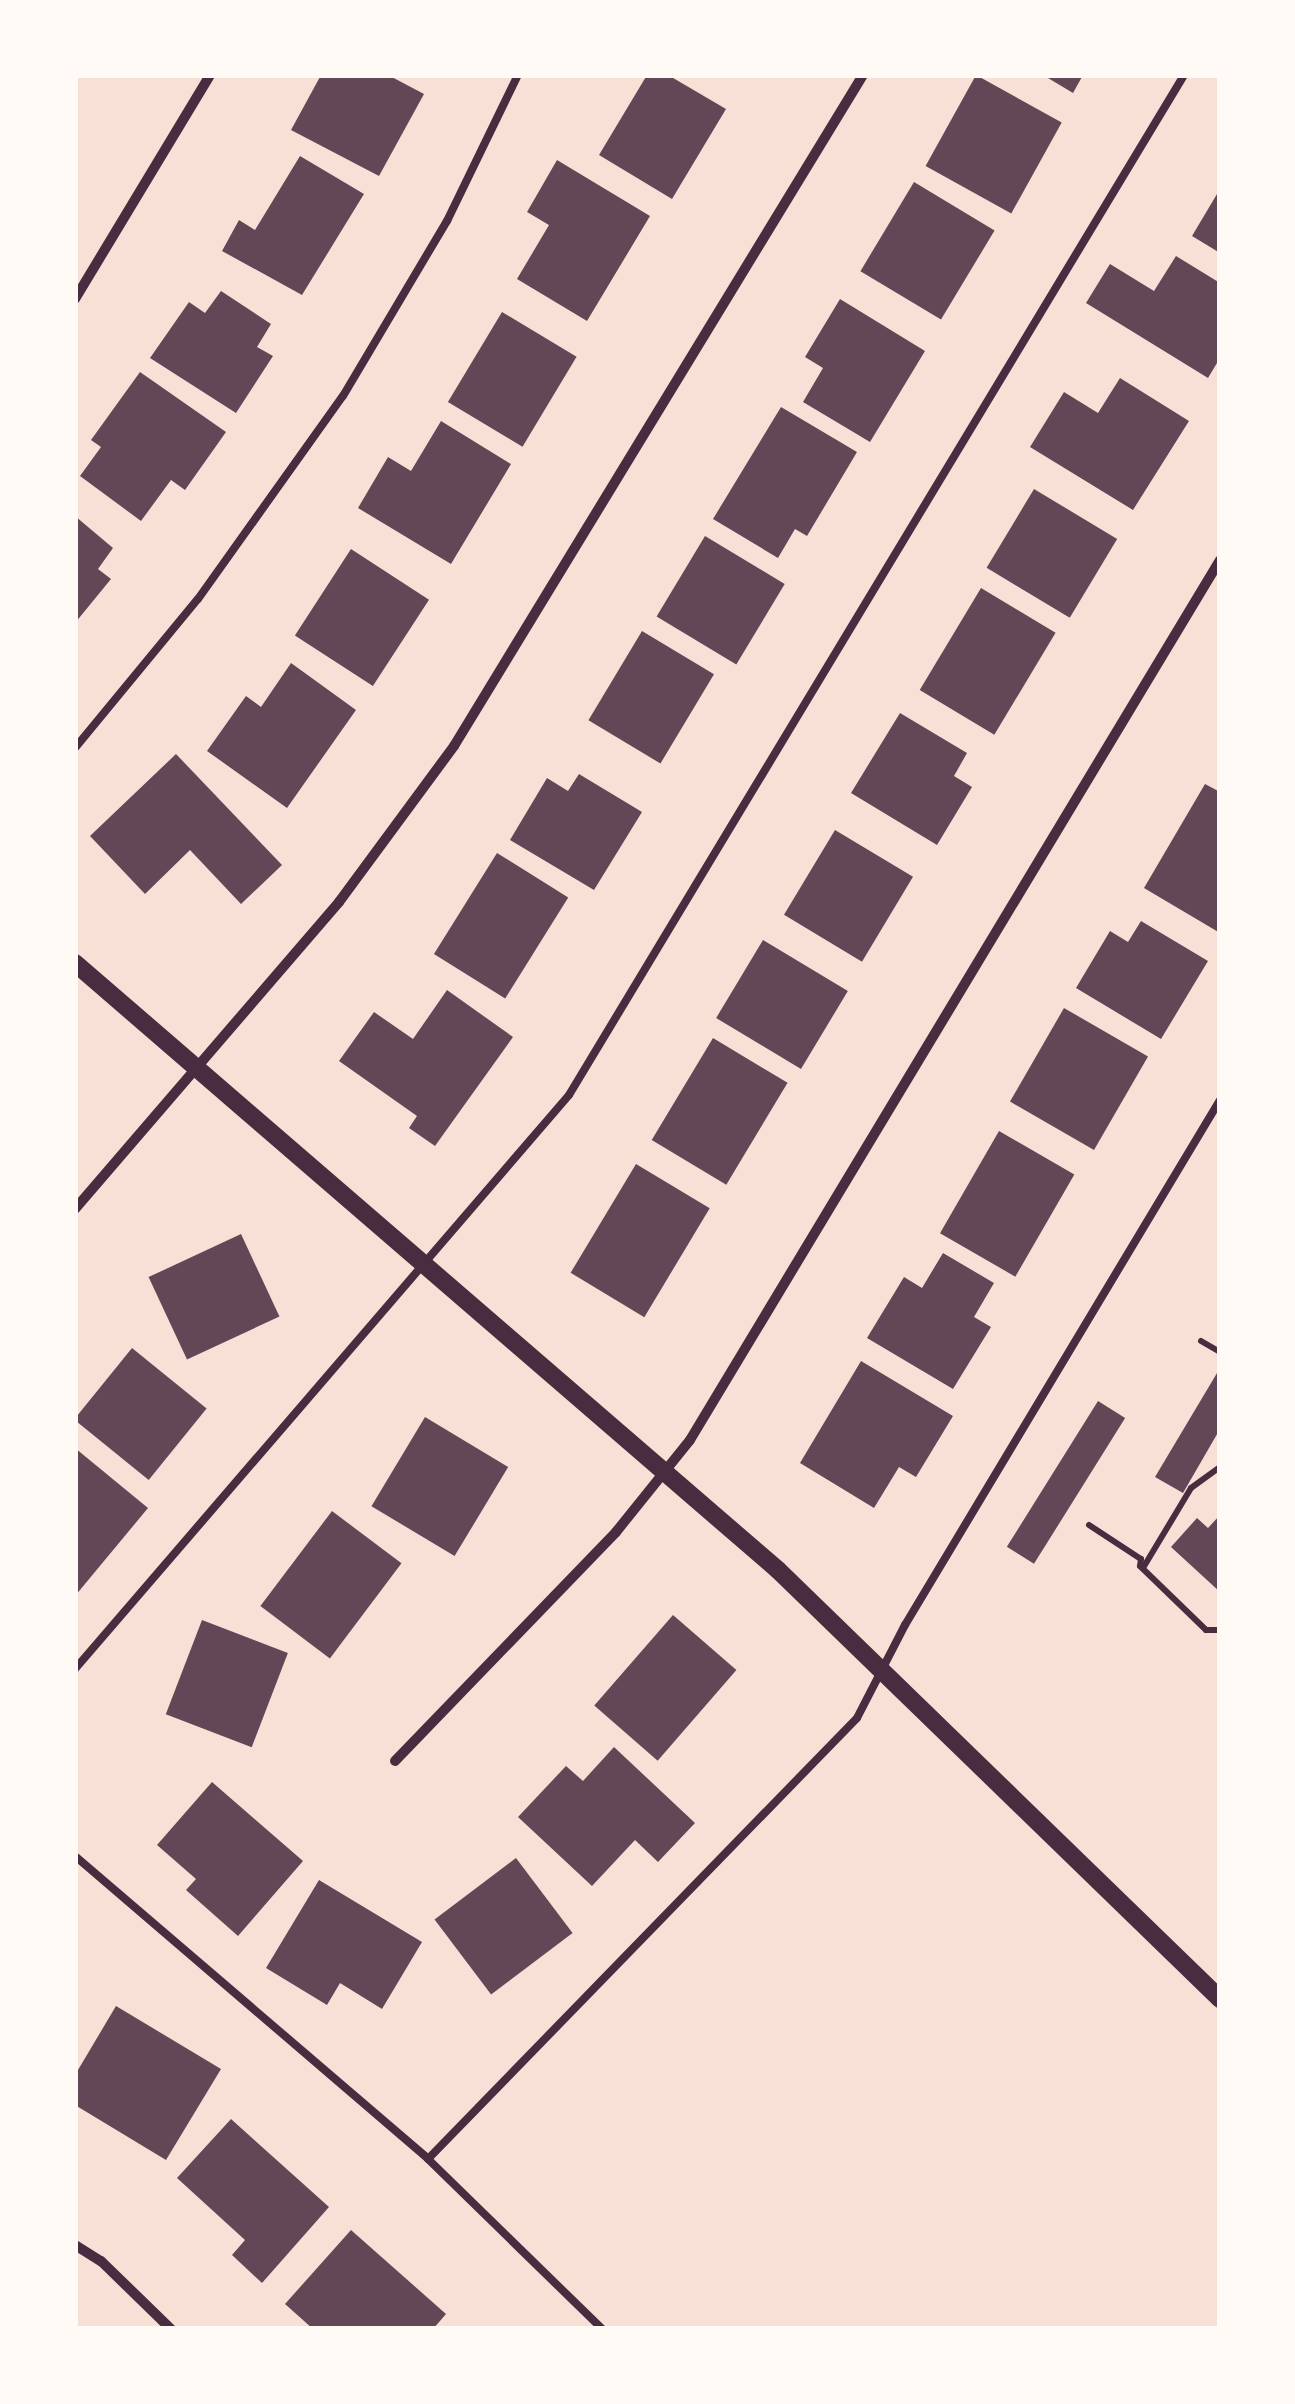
<!DOCTYPE html>
<html>
<head>
<meta charset="utf-8">
<style>
	body { margin:0 }
	#map { position:relative; width:1295px; height:2404px; overflow:hidden; background:#f7e1d7; font-family:"Varela Round",sans-serif }
	div>[style] { position:absolute }
	[style*='--x'] { left:calc(var(--x)*1px); top:calc(var(--y)*1px); width:calc(var(--w)*1px); rotate:calc(var(--a)*1deg) }
	.building>* { inset:0; background:#644757; transform-origin:0 0 }
	.path>* { height:6px; margin:-3px; padding:0 3px; transform-origin:3px; border-radius:3px; background:#4a2c40 }
	.service>* { height:8px; margin:-4px; padding:0 4px; transform-origin:4px; border-radius:4px; background:#4a2c40 }
	.minor>* { height:10px; margin:-5px; padding:0 5px; transform-origin:5px; border-radius:5px; background:#4a2c40 }
	.tertiary>* { height:18px; margin:-9px; padding:0 9px; transform-origin:9px; border-radius:9px; background:#4a2c40 }
	span { translate:-50% -50%; white-space:nowrap; text-align:center; line-height:1.15; -webkit-text-stroke:9px #fffaf5; paint-order:stroke }
	.frame { position:absolute; inset:0; border:78px solid #fffaf5; pointer-events:none }
</style>
</head>
<body>
<div id="map">
	<div class="building">
		<div style="clip-path:polygon(321px 75px,388px 75px,424px 94px,379px 176px,291px 130px)"></div>
		<div style="clip-path:polygon(647px 75px,668px 75px,726px 109px,672px 199px,599px 155px)"></div>
		<div style="left:976px;top:75px;width:98px;height:104px;rotate:29deg"></div>
		<div style="clip-path:polygon(1043px 75px,1083px 75px,1073px 93px)"></div>
		<div style="clip-path:polygon(300px 156px,364px 194px,302px 295px,222px 251px,239px 220px,255px 230px)"></div>
		<div style="clip-path:polygon(557px 160px,650px 216px,587px 321px,517px 279px,549px 225px,527px 212px)"></div>
		<div style="left:914px;top:182px;width:94px;height:104px;rotate:31deg"></div>
		<div style="clip-path:polygon(1220px 189px,1220px 253px,1192px 236px)"></div>
		<div style="clip-path:polygon(1176px 256px,1220px 283px,1220px 358px,1208px 378px,1086px 303px,1110px 264px,1154px 291px)"></div>
		<div style="clip-path:polygon(221px 291px,271px 324px,257px 347px,273px 356px,236px 413px,150px 358px,189px 302px,205px 313px)"></div>
		<div style="clip-path:polygon(840px 299px,925px 351px,870px 442px,803px 402px,823px 368px,805px 357px)"></div>
		<div style="left:502px;top:312px;width:87px;height:105px;rotate:31deg"></div>
		<div style="clip-path:polygon(140px 372px,226px 432px,185px 490px,171px 480px,141px 521px,80px 476px,101px 447px,91px 440px)"></div>
		<div style="clip-path:polygon(1120px 378px,1189px 421px,1133px 510px,1030px 447px,1064px 392px,1098px 413px)"></div>
		<div style="clip-path:polygon(781px 407px,857px 452px,807px 536px,795px 529px,778px 558px,713px 519px)"></div>
		<div style="clip-path:polygon(441px 421px,511px 464px,451px 564px,358px 508px,388px 457px,411px 471px)"></div>
		<div style="left:1034px;top:489px;width:97px;height:92px;rotate:31deg"></div>
		<div style="clip-path:polygon(75px 516px,113px 548px,98px 569px,111px 579px,75px 623px)"></div>
		<div style="left:705px;top:536px;width:93px;height:94px;rotate:31deg"></div>
		<div style="left:351px;top:549px;width:93px;height:103px;rotate:33deg"></div>
		<div style="left:981px;top:588px;width:87px;height:119px;rotate:31deg"></div>
		<div style="left:642px;top:631px;width:84px;height:104px;rotate:31deg"></div>
		<div style="clip-path:polygon(291px 663px,356px 710px,287px 808px,207px 751px,246px 696px,261px 707px)"></div>
		<div style="clip-path:polygon(900px 713px,967px 753px,954px 776px,972px 787px,937px 845px,851px 793px)"></div>
		<div style="clip-path:polygon(176px 754px,282px 865px,241px 904px,190px 850px,145px 894px,90px 836px)"></div>
		<div style="clip-path:polygon(579px 774px,642px 812px,594px 890px,510px 840px,547px 778px,568px 791px)"></div>
		<div style="clip-path:polygon(1205px 784px,1220px 792px,1220px 933px,1144px 888px)"></div>
		<div style="left:835px;top:830px;width:91px;height:99px;rotate:31deg"></div>
		<div style="left:497px;top:853px;width:84px;height:119px;rotate:32deg"></div>
		<div style="clip-path:polygon(1141px 921px,1208px 961px,1161px 1039px,1076px 988px,1110px 931px,1128px 942px)"></div>
		<div style="left:763px;top:940px;width:99px;height:91px;rotate:31deg"></div>
		<div style="clip-path:polygon(447px 990px,513px 1037px,435px 1146px,409px 1128px,417px 1116px,339px 1061px,374px 1012px,413px 1039px)"></div>
		<div style="left:1064px;top:1008px;width:97px;height:108px;rotate:30deg"></div>
		<div style="left:713px;top:1038px;width:87px;height:119px;rotate:31deg"></div>
		<div style="left:999px;top:1131px;width:87px;height:118px;rotate:30deg"></div>
		<div style="left:636px;top:1164px;width:86px;height:127px;rotate:31deg"></div>
		<div style="left:241px;top:1234px;width:91px;height:102px;rotate:65deg"></div>
		<div style="clip-path:polygon(943px 1253px,994px 1283px,974px 1317px,991px 1327px,953px 1389px,867px 1338px,904px 1277px,922px 1288px)"></div>
		<div style="left:132px;top:1348px;width:96px;height:92px;rotate:39deg"></div>
		<div style="clip-path:polygon(861px 1361px,953px 1416px,916px 1477px,899px 1467px,874px 1508px,800px 1463px)"></div>
		<div style="clip-path:polygon(1220px 1368px,1220px 1429px,1183px 1493px,1155px 1477px)"></div>
		<div style="left:1098px;top:1401px;width:32px;height:172px;rotate:32deg"></div>
		<div style="left:425px;top:1417px;width:97px;height:104px;rotate:31deg"></div>
		<div style="clip-path:polygon(75px 1448px,148px 1508px,75px 1596px)"></div>
		<div style="left:332px;top:1511px;width:87px;height:119px;rotate:37deg"></div>
		<div style="clip-path:polygon(1220px 1515px,1220px 1592px,1171px 1547px,1197px 1518px,1208px 1528px)"></div>
		<div style="left:673px;top:1615px;width:84px;height:120px;rotate:41deg"></div>
		<div style="left:202px;top:1620px;width:92px;height:101px;rotate:21deg"></div>
		<div style="clip-path:polygon(614px 1747px,695px 1823px,658px 1862px,635px 1840px,592px 1886px,518px 1817px,566px 1766px,583px 1781px)"></div>
		<div style="clip-path:polygon(212px 1782px,303px 1861px,238px 1936px,186px 1890px,196px 1879px,157px 1845px)"></div>
		<div style="left:516px;top:1858px;width:94px;height:102px;rotate:53deg"></div>
		<div style="clip-path:polygon(319px 1880px,422px 1942px,382px 2009px,340px 1983px,327px 2005px,266px 1968px)"></div>
		<div style="clip-path:polygon(116px 2006px,221px 2069px,166px 2160px,75px 2105px,75px 2075px)"></div>
		<div style="clip-path:polygon(231px 2119px,329px 2207px,262px 2283px,232px 2255px,245px 2240px,177px 2178px)"></div>
		<div style="clip-path:polygon(351px 2230px,446px 2314px,433px 2329px,313px 2329px,285px 2304px)"></div>
	</div>
	<div class="path">
		<div style="--x:1201;--y:1341;--w:22;--a:30"></div>
		<div style="--x:1089;--y:1525;--w:62;--a:33.2"></div>
		<div style="--x:1141;--y:1559;--w:7;--a:98"></div>
		<div style="--x:1140;--y:1566;--w:92;--a:44.1"></div>
		<div style="--x:1206;--y:1630;--w:14;--a:0"></div>
		<div style="--x:1143;--y:1568;--w:93;--a:-59"></div>
		<div style="--x:1191;--y:1488;--w:36;--a:-36"></div>
	</div>
	<div class="service">
		<div style="--x:75;--y:748;--w:193;--a:-50.5"></div>
		<div style="--x:198;--y:599;--w:249;--a:-54.5"></div>
		<div style="--x:343;--y:396;--w:204;--a:-59.3"></div>
		<div style="--x:447;--y:221;--w:162;--a:-64.1"></div>
		<div style="--x:75;--y:1669;--w:757;--a:-49.28"></div>
		<div style="--x:569;--y:1095;--w:1191;--a:-58.91"></div>
		<div style="--x:75;--y:1856;--w:465;--a:40.6"></div>
		<div style="--x:428;--y:2159;--w:243;--a:44.3"></div>
		<div style="--x:428;--y:2159;--w:615;--a:-45.79"></div>
		<div style="--x:857;--y:1718;--w:105;--a:-62.7"></div>
		<div style="--x:905;--y:1625;--w:612;--a:-59.04"></div>
	</div>
	<div class="minor">
		<div style="--x:75;--y:299;--w:262;--a:-58.9"></div>
		<div style="--x:75;--y:1209;--w:405;--a:-49.3"></div>
		<div style="--x:339;--y:902;--w:194;--a:-53.6"></div>
		<div style="--x:454;--y:746;--w:786;--a:-58.64"></div>
		<div style="--x:395;--y:1761;--w:318;--a:-46"></div>
		<div style="--x:616;--y:1532;--w:118;--a:-51.2"></div>
		<div style="--x:690;--y:1440;--w:1027;--a:-58.94"></div>
		<div style="--x:75;--y:2245;--w:31;--a:32"></div>
		<div style="--x:101;--y:2261;--w:98;--a:44.2"></div>
	</div>
	<div class="tertiary">
		<div style="--x:75;--y:963;--w:929;--a:40.81"></div>
		<div style="--x:778;--y:1570;--w:616;--a:44.14"></div>
	</div>
	<div class="frame"></div>
</div>
</body>
</html>
